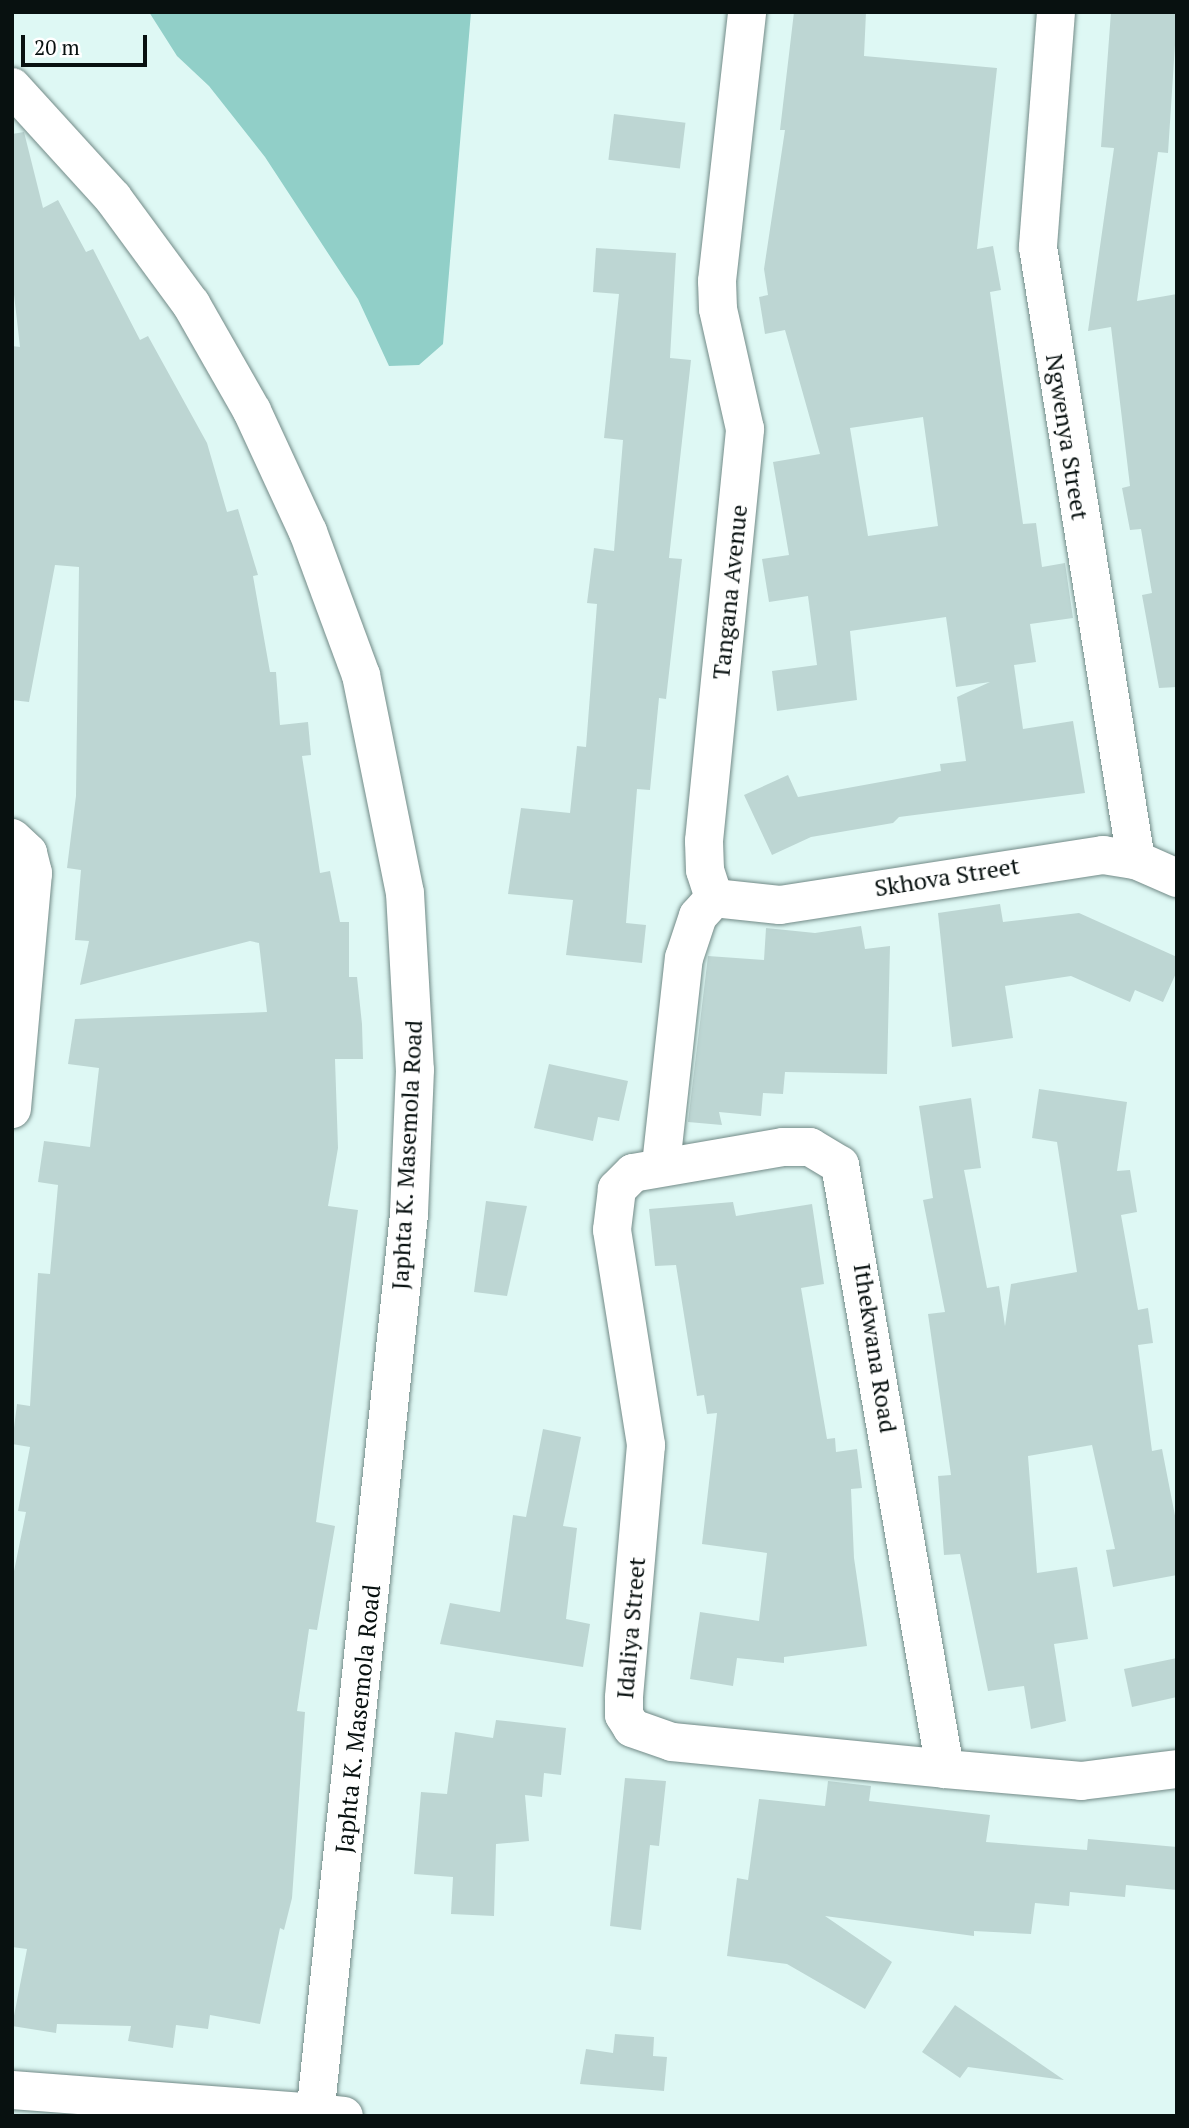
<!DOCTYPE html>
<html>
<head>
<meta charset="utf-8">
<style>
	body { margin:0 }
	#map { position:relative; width:1189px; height:2128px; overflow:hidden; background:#def8f4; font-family:"PT Serif",serif }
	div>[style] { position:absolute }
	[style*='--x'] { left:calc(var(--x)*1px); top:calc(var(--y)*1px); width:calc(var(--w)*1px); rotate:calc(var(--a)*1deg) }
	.green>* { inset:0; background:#91cfc8 }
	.building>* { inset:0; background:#bdd6d3; transform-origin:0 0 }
	.roads { filter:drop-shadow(0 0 2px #728a87) drop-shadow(0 0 2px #728a87) }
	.minor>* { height:38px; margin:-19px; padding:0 19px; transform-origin:19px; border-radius:19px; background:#fff }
	.tertiary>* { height:38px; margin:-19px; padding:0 19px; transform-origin:19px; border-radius:19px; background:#fff }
	.secondary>* { height:38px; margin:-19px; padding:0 19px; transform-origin:19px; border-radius:19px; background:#fff }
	span { translate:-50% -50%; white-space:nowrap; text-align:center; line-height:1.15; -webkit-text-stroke:5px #fff; paint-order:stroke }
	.street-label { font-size:24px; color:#081110 }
	.frame { position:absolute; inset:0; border:14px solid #081110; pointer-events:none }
	.scale { position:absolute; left:21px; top:35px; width:126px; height:32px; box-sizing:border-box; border:4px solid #081110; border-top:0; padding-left:9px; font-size:21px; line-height:24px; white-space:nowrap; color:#081110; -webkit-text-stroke:5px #fff; paint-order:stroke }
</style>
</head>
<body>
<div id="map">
	<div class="green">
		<div style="clip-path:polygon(149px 12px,471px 12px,443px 344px,419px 365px,389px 366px,358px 299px,265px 157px,209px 86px,177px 56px)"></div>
	</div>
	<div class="building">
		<div style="clip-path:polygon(evenodd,794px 12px,866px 12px,864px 56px,997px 68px,977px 249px,993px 246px,1001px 290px,990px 292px,1023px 524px,1036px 523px,1042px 567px,1065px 563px,1073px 618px,1030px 624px,1036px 662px,1014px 665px,1023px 729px,1073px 721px,1085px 793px,899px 817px,893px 823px,811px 837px,772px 855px,744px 795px,788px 775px,798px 797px,941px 771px,940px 764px,966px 761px,957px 697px,990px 682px,956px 687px,946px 617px,850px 631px,857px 700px,777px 711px,772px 671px,817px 665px,808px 596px,769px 602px,762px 559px,789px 555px,773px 462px,820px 454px,785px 330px,765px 334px,759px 297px,768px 295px,764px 269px,785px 130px,780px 130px,794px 12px,923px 417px,938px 526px,868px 536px,850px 428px,923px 417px)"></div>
		<div style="clip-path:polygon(1111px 12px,1177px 14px,1168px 153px,1158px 152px,1137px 301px,1177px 294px,1177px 687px,1159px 688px,1142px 595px,1152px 593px,1141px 529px,1130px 530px,1122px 488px,1130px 486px,1111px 327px,1088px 331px,1114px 148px,1101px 147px)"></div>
		<div style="left:614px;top:114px;width:72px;height:46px;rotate:7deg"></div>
		<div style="clip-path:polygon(24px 132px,43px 208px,58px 200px,86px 252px,93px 249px,140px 340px,148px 336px,207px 443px,227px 512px,238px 509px,258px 575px,253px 576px,270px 672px,276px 672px,280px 725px,308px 722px,311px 755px,302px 756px,320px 873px,330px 871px,340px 922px,349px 922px,349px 977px,357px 977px,362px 1024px,363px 1059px,335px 1059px,338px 1148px,328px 1206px,358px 1210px,316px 1522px,335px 1526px,317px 1630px,309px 1629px,297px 1711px,305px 1712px,292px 1898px,284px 1930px,280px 1928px,260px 2024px,210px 2015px,208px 2029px,176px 2025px,173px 2048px,128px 2041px,131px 2026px,57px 2024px,56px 2033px,12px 2026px,27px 1949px,12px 1947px,12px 1581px,26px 1512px,18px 1511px,30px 1447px,12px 1444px,17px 1404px,30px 1406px,38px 1273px,50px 1274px,58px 1185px,38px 1182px,44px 1141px,90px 1147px,99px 1068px,68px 1064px,75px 1019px,267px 1012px,259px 943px,250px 941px,80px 985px,89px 941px,75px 940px,81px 870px,67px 868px,76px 796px,79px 567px,55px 565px,29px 702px,12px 700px,12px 346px,20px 347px,12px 277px,12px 134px)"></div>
		<div style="clip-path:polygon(596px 248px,676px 253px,670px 358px,691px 360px,669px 558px,682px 559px,666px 699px,659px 698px,650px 790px,637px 789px,626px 923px,646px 925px,642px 963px,566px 955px,573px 900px,508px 894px,521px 808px,570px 813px,577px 746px,586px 747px,597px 604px,587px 603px,594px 548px,614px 551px,623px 440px,604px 438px,619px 294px,593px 292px)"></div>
		<div style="clip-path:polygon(1000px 904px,1003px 922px,1079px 913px,1177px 957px,1177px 971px,1163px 1002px,1135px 990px,1130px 1002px,1071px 976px,1005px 986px,1013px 1038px,952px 1047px,938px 913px)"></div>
		<div style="clip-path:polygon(861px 926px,865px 949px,890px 946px,887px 1074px,785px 1072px,783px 1094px,763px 1093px,761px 1116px,719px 1112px,722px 1125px,688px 1122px,708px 956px,764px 960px,766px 928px,815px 933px)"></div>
		<div style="clip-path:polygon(549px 1064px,628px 1081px,619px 1121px,598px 1117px,593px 1141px,534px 1128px)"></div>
		<div style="clip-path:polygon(1039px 1089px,1127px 1102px,1117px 1171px,1130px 1170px,1137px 1212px,1121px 1215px,1138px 1310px,1148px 1308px,1153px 1343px,1138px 1345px,1152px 1451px,1162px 1449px,1177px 1526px,1177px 1575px,1113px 1587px,1106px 1550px,1115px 1549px,1092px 1445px,1028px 1456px,1037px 1573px,1077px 1567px,1088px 1639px,1054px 1644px,1066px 1721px,1031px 1729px,1024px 1686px,988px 1691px,960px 1554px,944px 1555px,938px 1476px,951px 1475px,928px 1314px,945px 1312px,923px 1200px,933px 1198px,919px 1106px,971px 1098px,981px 1168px,964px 1170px,987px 1288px,999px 1286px,1005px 1326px,1011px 1284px,1077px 1272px,1057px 1142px,1032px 1138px)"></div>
		<div style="clip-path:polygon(486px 1201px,527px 1206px,507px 1296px,474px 1292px)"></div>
		<div style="clip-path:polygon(733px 1202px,736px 1216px,812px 1204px,824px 1284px,801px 1288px,827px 1439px,835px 1438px,836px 1452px,857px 1449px,862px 1488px,851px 1489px,854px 1558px,867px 1646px,784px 1657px,784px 1663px,737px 1658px,733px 1686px,690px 1679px,700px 1612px,759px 1621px,767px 1553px,702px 1544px,717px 1413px,707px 1414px,704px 1395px,697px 1396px,676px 1265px,655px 1266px,649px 1209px)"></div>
		<div style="clip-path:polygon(543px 1429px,581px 1437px,563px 1526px,577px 1528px,566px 1619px,590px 1624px,583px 1667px,440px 1644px,450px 1603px,500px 1612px,513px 1515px,526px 1517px)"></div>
		<div style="clip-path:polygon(1177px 1658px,1177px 1697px,1132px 1707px,1124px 1669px)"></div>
		<div style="clip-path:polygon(496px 1720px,566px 1728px,561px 1775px,544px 1773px,542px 1797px,525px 1795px,529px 1841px,496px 1844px,494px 1916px,451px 1914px,453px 1877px,414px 1874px,421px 1792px,447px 1794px,455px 1732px,493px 1738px)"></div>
		<div style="clip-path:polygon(625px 1778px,666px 1781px,659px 1846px,650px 1845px,641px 1930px,610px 1926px)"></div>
		<div style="clip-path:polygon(828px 1781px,871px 1786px,869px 1801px,990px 1815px,986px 1842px,1087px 1850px,1088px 1839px,1177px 1847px,1177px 1890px,1126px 1885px,1125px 1897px,1070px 1892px,1069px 1906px,1035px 1903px,1031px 1934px,974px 1931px,974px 1936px,825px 1916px,892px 1962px,865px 2009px,787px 1964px,727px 1956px,737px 1878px,748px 1880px,759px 1799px,825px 1806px)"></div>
		<div style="clip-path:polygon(955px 2005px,1064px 2080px,968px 2067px,960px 2078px,922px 2052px)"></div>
		<div style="clip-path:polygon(615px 2034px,654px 2037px,653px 2056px,667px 2057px,664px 2091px,580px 2084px,586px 2049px,613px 2053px)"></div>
	</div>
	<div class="roads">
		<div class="minor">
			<div style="--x:1056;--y:12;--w:236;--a:94.4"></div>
			<div style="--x:1038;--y:247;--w:621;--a:80.92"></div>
			<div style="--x:12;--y:838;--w:22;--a:43"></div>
			<div style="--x:28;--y:853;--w:21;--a:76"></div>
			<div style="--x:33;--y:873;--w:237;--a:95.1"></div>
			<div style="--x:714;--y:898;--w:29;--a:-108"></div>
			<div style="--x:705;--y:870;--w:29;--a:-92"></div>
			<div style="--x:704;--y:841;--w:414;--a:-84.3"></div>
			<div style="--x:745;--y:429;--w:123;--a:-102.7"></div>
			<div style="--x:718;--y:309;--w:28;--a:-92"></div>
			<div style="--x:717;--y:281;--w:271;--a:-83.6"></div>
			<div style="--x:714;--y:898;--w:66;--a:6.1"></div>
			<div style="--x:780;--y:905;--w:327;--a:-8.8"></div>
			<div style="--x:1103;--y:855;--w:33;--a:9"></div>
			<div style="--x:1136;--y:860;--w:45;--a:23.7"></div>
			<div style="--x:661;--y:1165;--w:208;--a:-83.7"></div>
			<div style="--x:684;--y:958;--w:44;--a:-71.6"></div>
			<div style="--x:698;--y:916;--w:24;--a:-48"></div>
			<div style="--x:945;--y:1769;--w:613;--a:-99.86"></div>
			<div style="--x:840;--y:1165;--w:35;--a:-149"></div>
			<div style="--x:810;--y:1147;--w:27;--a:180"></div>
			<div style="--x:783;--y:1147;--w:152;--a:170.2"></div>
			<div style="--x:633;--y:1173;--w:23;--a:135"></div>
			<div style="--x:617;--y:1189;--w:41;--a:97"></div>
			<div style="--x:612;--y:1230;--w:218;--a:81"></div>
			<div style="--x:646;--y:1445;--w:254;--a:95"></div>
			<div style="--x:624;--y:1698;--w:17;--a:90"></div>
			<div style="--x:624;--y:1715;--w:15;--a:58"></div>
			<div style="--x:632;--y:1728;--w:42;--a:19.3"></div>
			<div style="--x:672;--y:1742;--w:274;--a:5.6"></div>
			<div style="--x:945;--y:1769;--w:137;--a:5"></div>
			<div style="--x:1081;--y:1781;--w:97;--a:-7.1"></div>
			<div style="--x:316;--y:2113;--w:28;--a:6"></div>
		</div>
		<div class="tertiary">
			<div style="--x:12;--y:2090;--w:305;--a:4.3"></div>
		</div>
		<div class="secondary">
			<div style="--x:12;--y:87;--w:150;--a:47.7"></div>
			<div style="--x:113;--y:198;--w:132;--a:53.7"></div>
			<div style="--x:191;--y:304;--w:123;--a:60.3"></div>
			<div style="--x:252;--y:411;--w:133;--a:65.2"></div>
			<div style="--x:308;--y:532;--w:153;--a:69.7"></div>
			<div style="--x:361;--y:675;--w:222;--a:78.6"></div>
			<div style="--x:405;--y:893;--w:177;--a:86.8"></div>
			<div style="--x:415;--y:1070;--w:144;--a:92.4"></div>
			<div style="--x:409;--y:1214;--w:907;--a:95.95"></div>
		</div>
	</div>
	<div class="street-label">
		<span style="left:1067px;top:437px;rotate:81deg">Ngwenya Street</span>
		<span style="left:730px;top:592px;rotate:-84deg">Tangana Avenue</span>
		<span style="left:947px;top:877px;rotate:-9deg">Skhova Street</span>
		<span style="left:407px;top:1155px;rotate:-87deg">Japhta K. Masemola Road</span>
		<span style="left:875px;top:1348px;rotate:81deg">Ithekwana Road</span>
		<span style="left:631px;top:1628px;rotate:-85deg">Idaliya Street</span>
		<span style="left:358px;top:1719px;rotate:-84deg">Japhta K. Masemola Road</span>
	</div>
	<div class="frame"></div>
	<div class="scale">20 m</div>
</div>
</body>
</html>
